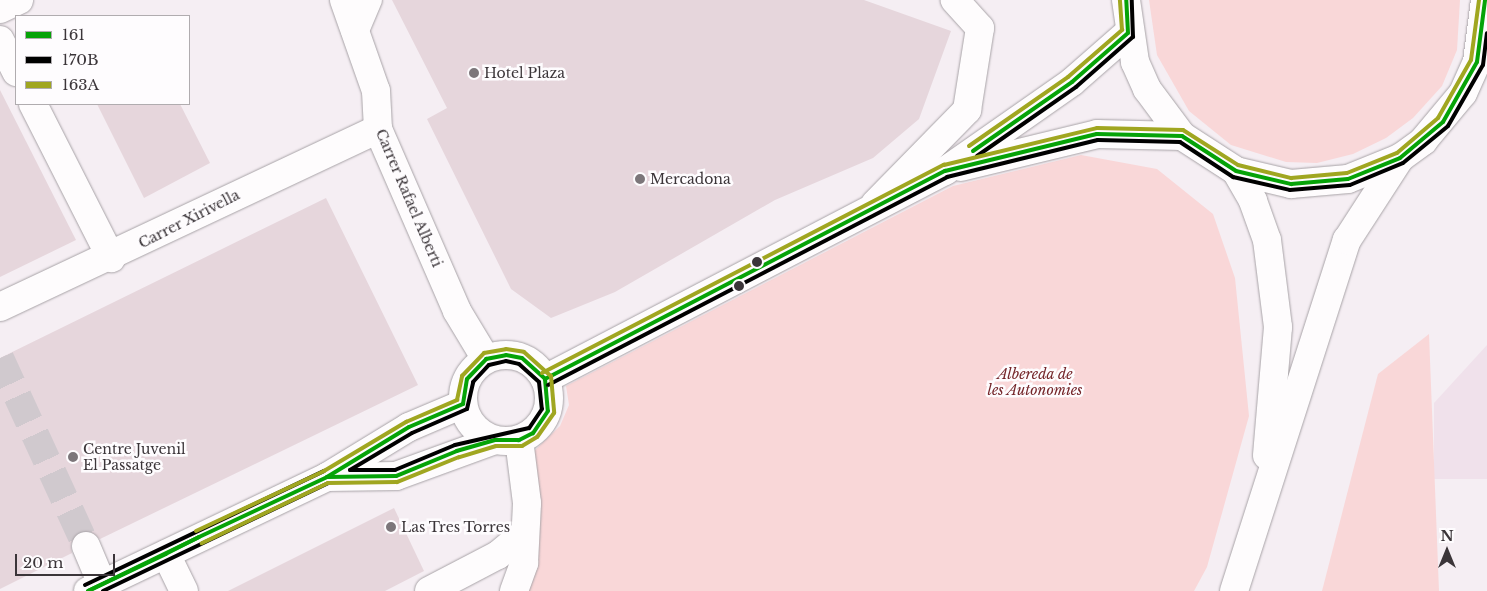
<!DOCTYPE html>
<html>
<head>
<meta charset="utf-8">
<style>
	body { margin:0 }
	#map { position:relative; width:1487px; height:591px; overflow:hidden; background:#f5eef3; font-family:"Libre Baskerville",serif }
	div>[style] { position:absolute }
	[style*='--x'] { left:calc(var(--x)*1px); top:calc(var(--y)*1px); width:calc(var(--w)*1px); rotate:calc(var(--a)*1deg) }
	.built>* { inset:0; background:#f0e1eb }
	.green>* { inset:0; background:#f9d7d8 }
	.building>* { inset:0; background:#e6d6dc }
	.pedestrian-tunnel>* { height:28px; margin-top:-14px; transform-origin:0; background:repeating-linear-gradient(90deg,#d0c9ce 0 28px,transparent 0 42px) }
	.roads { filter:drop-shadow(0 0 1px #a8a3a7) drop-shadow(0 0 1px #a8a3a7) }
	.pedestrian>* { height:28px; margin:-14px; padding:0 14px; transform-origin:14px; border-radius:14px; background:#fefcfd }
	.minor>* { height:28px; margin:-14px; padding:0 14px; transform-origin:14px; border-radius:14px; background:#fefcfd }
	.tertiary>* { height:28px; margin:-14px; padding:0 14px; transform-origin:14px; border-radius:14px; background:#fefcfd }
	.tertiary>.ring { margin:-14px; padding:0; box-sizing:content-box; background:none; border:28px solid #fefcfd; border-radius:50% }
	.secondary>* { height:28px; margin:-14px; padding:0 14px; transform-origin:14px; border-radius:14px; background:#fefcfd }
	.bus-1>* { height:4px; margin:-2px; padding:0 2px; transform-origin:2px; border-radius:2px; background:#06a308 }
	.bus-2>* { height:4px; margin:-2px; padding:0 2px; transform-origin:2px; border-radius:2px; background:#000 }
	.bus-3>* { height:4px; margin:-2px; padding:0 2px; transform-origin:2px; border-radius:2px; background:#a0a620 }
	.dots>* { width:14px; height:14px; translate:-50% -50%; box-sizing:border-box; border:2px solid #fefcfe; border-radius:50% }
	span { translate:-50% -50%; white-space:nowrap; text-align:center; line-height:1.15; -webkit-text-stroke:5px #fefcfe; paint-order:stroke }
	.poi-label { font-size:14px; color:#3b3539 }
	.left { translate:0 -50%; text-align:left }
	.street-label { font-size:14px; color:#3b3539 }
	.park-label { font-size:14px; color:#75262a; font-style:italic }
	.legend { position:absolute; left:15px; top:15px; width:175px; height:90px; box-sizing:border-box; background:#fefcfe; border:1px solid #b0acaf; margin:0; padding:6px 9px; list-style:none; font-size:15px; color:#3b3539 }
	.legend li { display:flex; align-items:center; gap:10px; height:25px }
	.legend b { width:25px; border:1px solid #b0acaf }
	.north { position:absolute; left:1422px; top:526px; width:50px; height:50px; -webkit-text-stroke:4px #fefcfe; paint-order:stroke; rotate:0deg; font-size:14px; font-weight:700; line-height:20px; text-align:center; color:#3b3539 }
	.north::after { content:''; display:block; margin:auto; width:18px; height:22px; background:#3b3539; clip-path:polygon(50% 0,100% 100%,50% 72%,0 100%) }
	.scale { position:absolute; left:15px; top:554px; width:100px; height:22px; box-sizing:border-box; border:2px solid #3b3539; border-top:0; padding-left:6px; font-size:15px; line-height:18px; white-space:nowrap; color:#3b3539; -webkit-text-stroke:4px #fefcfe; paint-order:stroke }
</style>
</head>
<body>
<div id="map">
	<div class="built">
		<div style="clip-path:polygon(1487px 345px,1487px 479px,1434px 479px,1434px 403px)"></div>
	</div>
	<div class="green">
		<div style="clip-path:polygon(1149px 0,1460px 0,1457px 50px,1442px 86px,1413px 118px,1386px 138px,1353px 154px,1317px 163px,1286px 162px,1231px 145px,1189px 111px,1157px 55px)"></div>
		<div style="clip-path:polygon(1081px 155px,1157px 169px,1213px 214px,1235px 278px,1249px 416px,1207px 567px,1194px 591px,519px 591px,532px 453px,560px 426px,569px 405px,566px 386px,953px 186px)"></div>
		<div style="clip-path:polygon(1429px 334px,1439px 591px,1322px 591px,1378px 374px)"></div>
	</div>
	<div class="building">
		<div style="clip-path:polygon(392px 0,864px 0,951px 31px,919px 119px,873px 158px,775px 200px,615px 292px,551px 318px,511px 289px,427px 119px,447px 108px)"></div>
		<div style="clip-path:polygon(0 90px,76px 240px,0 277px)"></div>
		<div style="clip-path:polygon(97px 104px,180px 104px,210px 163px,144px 198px)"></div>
		<div style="clip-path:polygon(326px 198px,418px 385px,100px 539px,88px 531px,80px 532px,71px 544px,72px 553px,0 589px,0 358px)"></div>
		<div style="clip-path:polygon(394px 508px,424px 571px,385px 591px,228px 591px)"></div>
	</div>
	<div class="pedestrian-tunnel">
		<div style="--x:0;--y:358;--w:207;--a:65.4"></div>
	</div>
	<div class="roads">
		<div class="pedestrian">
			<div style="--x:0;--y:9;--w:21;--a:-25"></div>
			<div style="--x:86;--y:546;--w:41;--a:67.2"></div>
		</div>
		<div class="minor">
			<div style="--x:344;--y:0;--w:96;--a:70.6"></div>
			<div style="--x:376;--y:91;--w:38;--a:87"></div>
			<div style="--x:378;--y:129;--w:198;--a:66.5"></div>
			<div style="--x:457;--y:311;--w:56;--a:58.9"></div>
			<div style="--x:355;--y:30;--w:33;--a:-67"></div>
			<div style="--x:0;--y:40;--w:36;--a:63"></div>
			<div style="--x:33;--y:104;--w:173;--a:63.1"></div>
			<div style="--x:875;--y:204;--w:132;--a:-45.6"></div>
			<div style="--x:967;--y:110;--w:83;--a:-81"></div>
			<div style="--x:980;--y:28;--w:38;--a:-132"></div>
			<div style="--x:0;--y:307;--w:418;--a:-25.2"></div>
			<div style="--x:166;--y:554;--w:41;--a:64.1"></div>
			<div style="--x:429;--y:591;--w:78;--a:-27.6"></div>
			<div style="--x:498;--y:555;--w:34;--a:-40"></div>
			<div style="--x:514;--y:591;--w:30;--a:-70"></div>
			<div style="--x:524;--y:563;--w:60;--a:-87.1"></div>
			<div style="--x:527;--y:503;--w:64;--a:-97.2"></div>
		</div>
		<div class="tertiary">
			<div style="--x:961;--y:167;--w:140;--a:-13.6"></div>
			<div style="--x:1097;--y:134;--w:85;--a:1.3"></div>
			<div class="ring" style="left:463px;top:355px;width:58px;height:58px"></div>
			<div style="--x:545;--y:379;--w:451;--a:-27.5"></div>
			<div style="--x:945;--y:171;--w:155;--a:-35"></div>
			<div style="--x:1072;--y:82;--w:74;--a:-41.2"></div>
			<div style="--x:327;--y:477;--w:69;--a:-0.8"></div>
			<div style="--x:396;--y:476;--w:105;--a:-20"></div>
			<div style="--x:88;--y:591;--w:265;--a:-25.5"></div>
			<div style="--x:327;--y:477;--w:96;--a:-31.4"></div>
			<div style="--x:409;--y:427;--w:59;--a:-23.1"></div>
		</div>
		<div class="secondary">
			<div style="--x:1126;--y:0;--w:63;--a:81.7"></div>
			<div style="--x:1135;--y:62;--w:30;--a:66"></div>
			<div style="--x:1147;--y:89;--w:59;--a:53.3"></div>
			<div style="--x:1182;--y:136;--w:64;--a:32.9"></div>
			<div style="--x:1236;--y:171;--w:57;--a:13.3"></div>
			<div style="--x:1291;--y:184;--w:57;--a:-5"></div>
			<div style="--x:1348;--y:179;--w:56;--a:-22"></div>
			<div style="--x:1400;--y:158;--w:29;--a:-36"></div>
			<div style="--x:1423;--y:141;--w:62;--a:-50.2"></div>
			<div style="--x:1463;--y:93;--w:34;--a:-66"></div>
			<div style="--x:1477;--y:62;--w:63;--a:-82.6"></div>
			<div style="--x:1236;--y:171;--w:34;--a:60"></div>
			<div style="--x:1253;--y:201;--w:41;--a:70.3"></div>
			<div style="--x:1267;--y:240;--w:88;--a:82.8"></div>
			<div style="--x:1278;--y:327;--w:129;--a:94.9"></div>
			<div style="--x:1234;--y:591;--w:369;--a:-72.2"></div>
			<div style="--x:1347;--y:240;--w:98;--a:-57.1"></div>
		</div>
	</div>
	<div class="bus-1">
		<div style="--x:973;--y:151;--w:121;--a:-34.9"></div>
		<div style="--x:1072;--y:82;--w:74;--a:-41.2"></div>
		<div style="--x:1128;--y:33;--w:33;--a:-93"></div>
		<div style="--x:506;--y:355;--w:16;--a:11"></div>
		<div style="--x:522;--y:358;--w:31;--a:42"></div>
		<div style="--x:545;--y:379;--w:32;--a:85"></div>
		<div style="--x:548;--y:411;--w:27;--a:124"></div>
		<div style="--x:533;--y:433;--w:16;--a:153"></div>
		<div style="--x:519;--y:440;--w:24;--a:180"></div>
		<div style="--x:495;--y:440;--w:40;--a:164"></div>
		<div style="--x:457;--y:451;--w:66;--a:157.7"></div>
		<div style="--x:396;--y:476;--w:69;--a:179.2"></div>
		<div style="--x:327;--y:477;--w:96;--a:-31.4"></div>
		<div style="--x:409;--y:427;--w:59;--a:-23.1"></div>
		<div style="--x:463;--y:404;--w:25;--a:-81"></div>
		<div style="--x:467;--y:379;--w:28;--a:-46"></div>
		<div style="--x:486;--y:359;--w:20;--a:-11"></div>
		<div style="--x:545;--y:379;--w:451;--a:-27.5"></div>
		<div style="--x:945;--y:171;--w:156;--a:-13.7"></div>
		<div style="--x:1097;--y:134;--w:85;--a:1.3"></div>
		<div style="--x:1182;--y:136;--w:64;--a:32.9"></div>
		<div style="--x:1236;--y:171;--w:57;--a:13.3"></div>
		<div style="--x:1291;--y:184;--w:57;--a:-5"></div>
		<div style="--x:1348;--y:179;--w:56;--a:-22"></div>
		<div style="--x:1400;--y:158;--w:56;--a:-39.9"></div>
		<div style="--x:1443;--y:122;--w:69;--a:-60.5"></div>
		<div style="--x:1477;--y:62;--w:63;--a:-82.6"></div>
		<div style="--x:199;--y:537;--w:37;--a:153"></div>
		<div style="--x:166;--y:554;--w:86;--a:154.6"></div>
		<div style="--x:88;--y:591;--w:123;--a:-25.9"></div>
		<div style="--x:199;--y:537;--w:141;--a:-25.1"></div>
	</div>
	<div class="bus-2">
		<div style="--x:977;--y:156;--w:121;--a:-34.9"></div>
		<div style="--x:1076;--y:87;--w:76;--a:-41.3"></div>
		<div style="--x:1133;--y:37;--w:37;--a:-92"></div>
		<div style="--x:506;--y:361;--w:13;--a:13"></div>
		<div style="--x:519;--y:364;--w:27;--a:42"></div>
		<div style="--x:539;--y:382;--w:27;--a:84"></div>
		<div style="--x:542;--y:409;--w:23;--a:124"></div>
		<div style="--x:529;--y:428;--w:76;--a:167.1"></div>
		<div style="--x:455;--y:445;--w:65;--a:157.4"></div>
		<div style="--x:395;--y:470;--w:45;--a:180"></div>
		<div style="--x:350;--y:470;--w:72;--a:-30.8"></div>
		<div style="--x:412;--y:433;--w:60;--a:-23.6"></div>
		<div style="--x:467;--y:409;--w:28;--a:-77"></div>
		<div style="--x:473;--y:382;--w:23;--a:-47"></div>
		<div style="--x:489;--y:365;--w:17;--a:-13"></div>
		<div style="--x:548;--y:385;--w:450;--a:-27.5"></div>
		<div style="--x:947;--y:177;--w:155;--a:-13.8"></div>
		<div style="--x:1098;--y:140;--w:82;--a:1.4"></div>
		<div style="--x:1180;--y:142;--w:64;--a:33.4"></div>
		<div style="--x:1233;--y:177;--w:58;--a:12.8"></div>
		<div style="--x:1290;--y:190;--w:60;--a:-4.8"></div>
		<div style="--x:1350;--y:185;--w:57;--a:-22.5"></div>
		<div style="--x:1403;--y:163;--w:58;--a:-39.4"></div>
		<div style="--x:1448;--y:126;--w:70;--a:-60.2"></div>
		<div style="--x:1483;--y:65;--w:32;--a:-83"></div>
		<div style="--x:85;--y:585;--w:265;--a:-25.5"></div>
		<div style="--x:103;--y:591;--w:250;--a:-25.6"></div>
	</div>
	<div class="bus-3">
		<div style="--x:969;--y:146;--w:121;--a:-34.9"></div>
		<div style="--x:1068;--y:77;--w:72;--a:-41"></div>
		<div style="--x:1122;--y:30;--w:30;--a:-94"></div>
		<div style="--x:542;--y:373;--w:453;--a:-27.4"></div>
		<div style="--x:944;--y:165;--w:157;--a:-13.6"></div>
		<div style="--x:1097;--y:128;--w:86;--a:1.3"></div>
		<div style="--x:1183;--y:130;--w:65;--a:32.5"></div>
		<div style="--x:1238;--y:165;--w:55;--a:13.8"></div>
		<div style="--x:1291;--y:178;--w:56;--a:-5.1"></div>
		<div style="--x:1347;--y:173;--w:54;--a:-21.8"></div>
		<div style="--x:1397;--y:153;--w:54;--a:-40.5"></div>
		<div style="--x:1438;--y:118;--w:67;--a:-60.4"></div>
		<div style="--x:1471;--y:60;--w:61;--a:-82.4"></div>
		<div style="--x:196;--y:531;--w:141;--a:-25.1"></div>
		<div style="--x:324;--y:471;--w:96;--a:-30.9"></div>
		<div style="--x:406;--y:422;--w:56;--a:-23.3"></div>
		<div style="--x:457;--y:400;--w:25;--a:-78"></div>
		<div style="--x:462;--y:376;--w:32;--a:-46"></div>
		<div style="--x:484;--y:353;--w:22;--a:-10"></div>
		<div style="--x:506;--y:349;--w:18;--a:9"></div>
		<div style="--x:524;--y:352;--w:36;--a:42"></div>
		<div style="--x:551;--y:376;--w:37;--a:85"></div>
		<div style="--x:554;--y:413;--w:29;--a:125"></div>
		<div style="--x:537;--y:437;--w:17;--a:149"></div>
		<div style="--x:522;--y:446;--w:26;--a:180"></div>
		<div style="--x:496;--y:446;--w:39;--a:163"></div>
		<div style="--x:459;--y:457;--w:67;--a:158"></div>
		<div style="--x:397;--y:482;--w:69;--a:179.2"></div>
		<div style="--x:328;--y:483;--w:140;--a:154.5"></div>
	</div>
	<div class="dots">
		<div style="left:474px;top:73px;background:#7c767a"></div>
		<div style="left:640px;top:179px;background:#7c767a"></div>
		<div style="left:757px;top:262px;background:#3b3539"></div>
		<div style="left:739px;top:286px;background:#3b3539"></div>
		<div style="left:73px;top:457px;background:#7c767a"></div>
		<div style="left:391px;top:527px;background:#7c767a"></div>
	</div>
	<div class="poi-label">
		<span class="left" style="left:484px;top:73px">Hotel Plaza</span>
		<span class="left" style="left:650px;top:179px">Mercadona</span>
		<span class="left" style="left:83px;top:457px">Centre Juvenil<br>El Passatge</span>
		<span class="left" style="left:401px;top:527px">Las Tres Torres</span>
	</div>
	<div class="street-label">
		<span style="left:409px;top:198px;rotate:67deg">Carrer Rafael Alberti</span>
		<span style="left:189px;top:219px;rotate:-27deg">Carrer Xirivella</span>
	</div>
	<div class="park-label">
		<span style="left:1035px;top:382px">Albereda de<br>les Autonomies</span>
	</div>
	<ul class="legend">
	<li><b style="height:6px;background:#06a308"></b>161</li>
	<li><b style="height:6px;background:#000"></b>170B</li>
	<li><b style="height:6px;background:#a0a620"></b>163A</li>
	</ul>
	<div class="north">N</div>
	<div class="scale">20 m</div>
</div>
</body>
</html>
